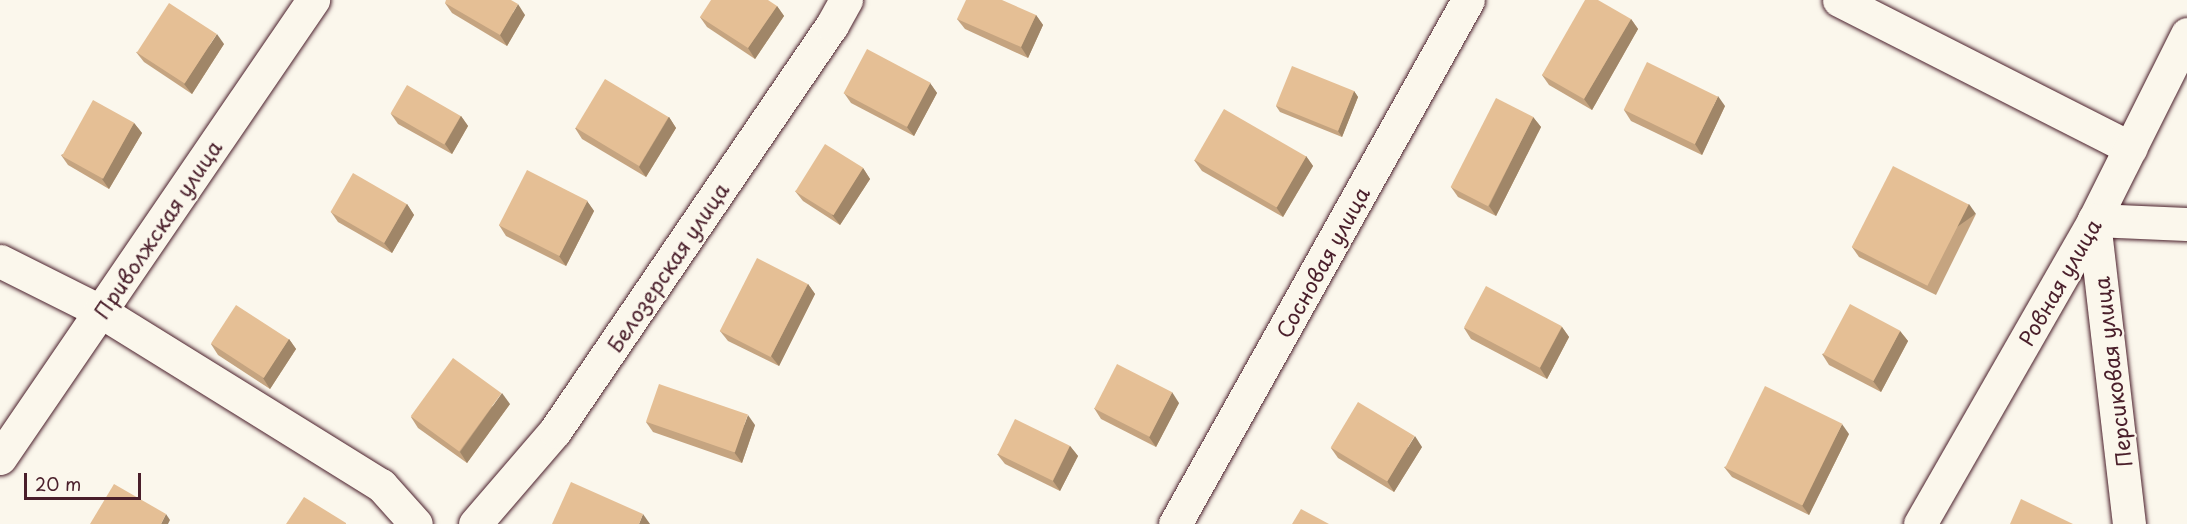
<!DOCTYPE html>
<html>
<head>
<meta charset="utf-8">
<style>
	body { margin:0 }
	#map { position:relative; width:2187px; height:524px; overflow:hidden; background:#fbf7ec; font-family:"Playpen Sans",sans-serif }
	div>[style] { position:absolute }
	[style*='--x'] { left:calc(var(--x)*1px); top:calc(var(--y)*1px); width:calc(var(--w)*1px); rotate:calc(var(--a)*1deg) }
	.roads { filter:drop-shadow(0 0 2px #4a1f2b) drop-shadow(0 0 2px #4a1f2b) }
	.street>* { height:33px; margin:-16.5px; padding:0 16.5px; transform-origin:16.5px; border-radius:16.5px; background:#fbf7ec }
	.wall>* { inset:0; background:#c5a480 }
	.shaded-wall>* { inset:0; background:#a08668; transform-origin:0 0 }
	.building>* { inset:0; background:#e5bf95; transform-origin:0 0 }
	span { translate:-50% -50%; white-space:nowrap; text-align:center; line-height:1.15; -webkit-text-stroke:4.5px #fbf7ec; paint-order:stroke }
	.street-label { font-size:21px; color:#4a1f2b }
	.scale { position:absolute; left:24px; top:473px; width:117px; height:27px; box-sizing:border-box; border:3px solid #4a1f2b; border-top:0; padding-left:8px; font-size:18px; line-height:21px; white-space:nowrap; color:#4a1f2b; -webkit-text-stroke:4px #fbf7ec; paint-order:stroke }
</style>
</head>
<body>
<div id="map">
	<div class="roads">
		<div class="street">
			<div style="--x:1839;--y:0;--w:327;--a:26.9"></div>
			<div style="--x:0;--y:261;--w:112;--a:26.6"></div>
			<div style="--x:100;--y:311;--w:331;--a:31.8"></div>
			<div style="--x:381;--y:485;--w:52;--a:48.1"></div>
			<div style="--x:0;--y:458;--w:555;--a:-55.65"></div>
			<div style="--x:475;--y:524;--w:123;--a:-49.3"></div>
			<div style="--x:555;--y:431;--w:491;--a:-55.7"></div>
			<div style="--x:832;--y:25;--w:29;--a:-61"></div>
			<div style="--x:1175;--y:524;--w:600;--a:-60.79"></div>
			<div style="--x:1920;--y:524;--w:350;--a:-60.2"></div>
			<div style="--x:2094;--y:220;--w:208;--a:-63.4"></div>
			<div style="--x:2129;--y:524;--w:306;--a:-96.6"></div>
			<div style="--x:2094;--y:220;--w:93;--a:2.5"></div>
		</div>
	</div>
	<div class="wall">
		<div style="clip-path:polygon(445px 3px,525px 15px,507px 46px,452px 13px)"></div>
		<div style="clip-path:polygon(777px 6px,784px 16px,755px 59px,707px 27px,700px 17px)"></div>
		<div style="clip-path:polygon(1036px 15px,1043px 25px,1028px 58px,965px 29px,957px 19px)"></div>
		<div style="clip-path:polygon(1631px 19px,1638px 29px,1592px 110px,1549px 85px,1542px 75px)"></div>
		<div style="clip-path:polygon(224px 44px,192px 94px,144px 62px,136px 52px)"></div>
		<div style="clip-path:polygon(930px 83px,937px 93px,914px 136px,851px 103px,844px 93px)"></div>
		<div style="clip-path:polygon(1354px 91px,1358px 97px,1342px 137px,1280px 112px,1276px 106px)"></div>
		<div style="clip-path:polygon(1725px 106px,1702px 155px,1631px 121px,1624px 110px)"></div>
		<div style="clip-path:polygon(391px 114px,461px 116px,468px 126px,452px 154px,398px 124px)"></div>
		<div style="clip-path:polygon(669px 117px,676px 128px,646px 177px,582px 139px,575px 128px)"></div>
		<div style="clip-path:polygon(1533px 117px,1541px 127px,1496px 216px,1458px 197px,1451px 187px)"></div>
		<div style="clip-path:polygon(134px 123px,142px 133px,109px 189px,68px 165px,61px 155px)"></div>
		<div style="clip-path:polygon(1306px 156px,1313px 166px,1283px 217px,1202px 171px,1194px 160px)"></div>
		<div style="clip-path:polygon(863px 168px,870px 179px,840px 225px,803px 201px,795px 191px)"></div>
		<div style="clip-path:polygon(587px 201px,594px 211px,566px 266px,506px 236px,499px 225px)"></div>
		<div style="clip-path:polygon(407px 204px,414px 215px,392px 253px,338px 222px,331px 212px)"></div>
		<div style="clip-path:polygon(1976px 214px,1936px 295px,1859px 257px,1852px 247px)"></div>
		<div style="clip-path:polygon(808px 284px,815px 294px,779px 366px,728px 341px,720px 331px)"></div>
		<div style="clip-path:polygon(1562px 327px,1569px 337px,1547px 379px,1471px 339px,1464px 328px)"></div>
		<div style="clip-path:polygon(1900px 331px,1908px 341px,1881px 392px,1829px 365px,1822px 354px)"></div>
		<div style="clip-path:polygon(289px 339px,296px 349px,270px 389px,218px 355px,211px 344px)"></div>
		<div style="clip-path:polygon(1179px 403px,1156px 447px,1101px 419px,1094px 408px)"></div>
		<div style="clip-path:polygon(510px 404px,467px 463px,418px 428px,411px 417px)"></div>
		<div style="clip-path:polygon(646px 422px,755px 425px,742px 463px,653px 432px)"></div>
		<div style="clip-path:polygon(1849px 434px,1809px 515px,1732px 477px,1724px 467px)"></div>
		<div style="clip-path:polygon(1070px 446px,1078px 456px,1060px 491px,1005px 464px,997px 454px)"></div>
		<div style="clip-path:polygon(1422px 447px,1394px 492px,1338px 458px,1331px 448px)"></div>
	</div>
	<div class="shaded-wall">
		<div style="clip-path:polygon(518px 4px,525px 15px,507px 46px,500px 35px)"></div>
		<div style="clip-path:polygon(777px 6px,784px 16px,755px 59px,748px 48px)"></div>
		<div style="clip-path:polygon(1036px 15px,1043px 25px,1028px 58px,1021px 47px)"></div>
		<div style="clip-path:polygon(1631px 19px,1638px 29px,1592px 110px,1584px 99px)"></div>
		<div style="clip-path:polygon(217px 34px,224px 44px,192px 94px,184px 84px)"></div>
		<div style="clip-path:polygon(930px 83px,937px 93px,914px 136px,906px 126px)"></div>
		<div style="clip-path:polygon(1354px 91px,1358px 97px,1342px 137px,1338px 131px)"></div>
		<div style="clip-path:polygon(1718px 96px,1725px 106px,1702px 155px,1695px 144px)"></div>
		<div style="clip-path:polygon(461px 116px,468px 126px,452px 154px,445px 144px)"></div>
		<div style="clip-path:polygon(669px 117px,676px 128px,646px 177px,639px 167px)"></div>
		<div style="clip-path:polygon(1533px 117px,1541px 127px,1496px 216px,1489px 206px)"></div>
		<div style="clip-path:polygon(134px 123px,142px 133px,109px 189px,102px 179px)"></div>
		<div style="clip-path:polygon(1306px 156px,1313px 166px,1283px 217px,1276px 207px)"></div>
		<div style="clip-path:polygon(863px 168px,870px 179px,840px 225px,832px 215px)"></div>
		<div style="clip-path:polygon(587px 201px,594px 211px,566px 266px,559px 256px)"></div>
		<div style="clip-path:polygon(407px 204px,414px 215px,392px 253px,384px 243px)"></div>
		<div style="left:1969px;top:204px;width:12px;height:90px;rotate:55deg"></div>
		<div style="clip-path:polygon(808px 284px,815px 294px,779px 366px,771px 356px)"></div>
		<div style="clip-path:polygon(1562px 327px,1569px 337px,1547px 379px,1540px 368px)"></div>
		<div style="clip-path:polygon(1900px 331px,1908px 341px,1881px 392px,1873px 381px)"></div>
		<div style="clip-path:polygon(289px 339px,296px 349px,270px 389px,263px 378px)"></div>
		<div style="clip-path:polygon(1172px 392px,1179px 403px,1156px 447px,1149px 437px)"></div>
		<div style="clip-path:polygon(502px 393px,510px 404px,467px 463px,460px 452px)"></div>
		<div style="clip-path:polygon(748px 415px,755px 425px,742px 463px,734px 452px)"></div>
		<div style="clip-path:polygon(1842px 424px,1849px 434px,1809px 515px,1801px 504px)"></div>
		<div style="clip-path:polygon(1415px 436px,1422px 447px,1394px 492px,1387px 481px)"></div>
		<div style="clip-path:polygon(1070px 446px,1078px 456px,1060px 491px,1053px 481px)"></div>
		<div style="clip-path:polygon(166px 514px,170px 520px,168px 524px,161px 524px)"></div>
		<div style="clip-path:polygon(643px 514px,650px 524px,639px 524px)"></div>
	</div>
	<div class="building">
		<div style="clip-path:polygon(446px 0,511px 0,518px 4px,500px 35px,445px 3px)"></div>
		<div style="clip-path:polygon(711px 0,768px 0,777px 6px,748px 48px,700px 17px)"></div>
		<div style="clip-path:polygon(966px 0,1002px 0,1036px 15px,1021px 47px,957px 19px)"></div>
		<div style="clip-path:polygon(1585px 0,1598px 0,1631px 19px,1584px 99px,1542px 75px)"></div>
		<div style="left:169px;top:3px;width:57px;height:59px;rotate:33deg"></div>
		<div style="left:867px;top:49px;width:72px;height:50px;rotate:28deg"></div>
		<div style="left:1647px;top:62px;width:79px;height:53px;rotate:26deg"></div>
		<div style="left:1292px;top:66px;width:67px;height:43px;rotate:22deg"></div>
		<div style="left:605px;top:79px;width:74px;height:57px;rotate:31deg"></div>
		<div style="left:407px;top:85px;width:62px;height:33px;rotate:30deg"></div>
		<div style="left:1496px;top:98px;width:42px;height:100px;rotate:27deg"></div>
		<div style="left:93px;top:100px;width:47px;height:64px;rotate:29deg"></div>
		<div style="left:1224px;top:109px;width:95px;height:59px;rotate:30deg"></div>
		<div style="left:825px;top:144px;width:45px;height:56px;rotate:32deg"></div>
		<div style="left:1893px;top:166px;width:85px;height:91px;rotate:27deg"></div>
		<div style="left:527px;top:170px;width:68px;height:62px;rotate:27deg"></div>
		<div style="left:353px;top:173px;width:62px;height:45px;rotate:30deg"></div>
		<div style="left:757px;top:258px;width:57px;height:82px;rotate:27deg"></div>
		<div style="left:1486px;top:286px;width:86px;height:47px;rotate:28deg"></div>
		<div style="left:1850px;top:304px;width:57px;height:57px;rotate:28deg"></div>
		<div style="left:236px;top:305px;width:63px;height:46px;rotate:33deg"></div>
		<div style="left:453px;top:358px;width:60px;height:72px;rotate:36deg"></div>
		<div style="left:1117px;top:364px;width:62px;height:50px;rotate:27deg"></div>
		<div style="left:659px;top:384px;width:94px;height:40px;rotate:19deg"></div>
		<div style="left:1765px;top:386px;width:86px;height:91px;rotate:26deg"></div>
		<div style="left:1358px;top:402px;width:66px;height:53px;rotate:31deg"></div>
		<div style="left:1015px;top:419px;width:61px;height:39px;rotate:26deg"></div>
		<div style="clip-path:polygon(571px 482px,643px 514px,639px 524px,552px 524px)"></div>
		<div style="clip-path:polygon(114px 484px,166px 514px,161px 524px,90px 524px)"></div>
		<div style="clip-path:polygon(304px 497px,346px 523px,346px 524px,286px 524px)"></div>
		<div style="clip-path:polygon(2021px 499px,2073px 524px,2010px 524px)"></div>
		<div style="clip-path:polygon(1301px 509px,1329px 524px,1292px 524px)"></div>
	</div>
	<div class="street-label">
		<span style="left:157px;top:229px;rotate:-56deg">Приволжская улица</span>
		<span style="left:1322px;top:262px;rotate:-61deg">Сосновая улица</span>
		<span style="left:667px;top:267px;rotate:-56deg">Белозерская улица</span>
		<span style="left:2059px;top:282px;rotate:-60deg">Ровная улица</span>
		<span style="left:2112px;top:372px;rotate:-97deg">Персиковая улица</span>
	</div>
	<div class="scale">20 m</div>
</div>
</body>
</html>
